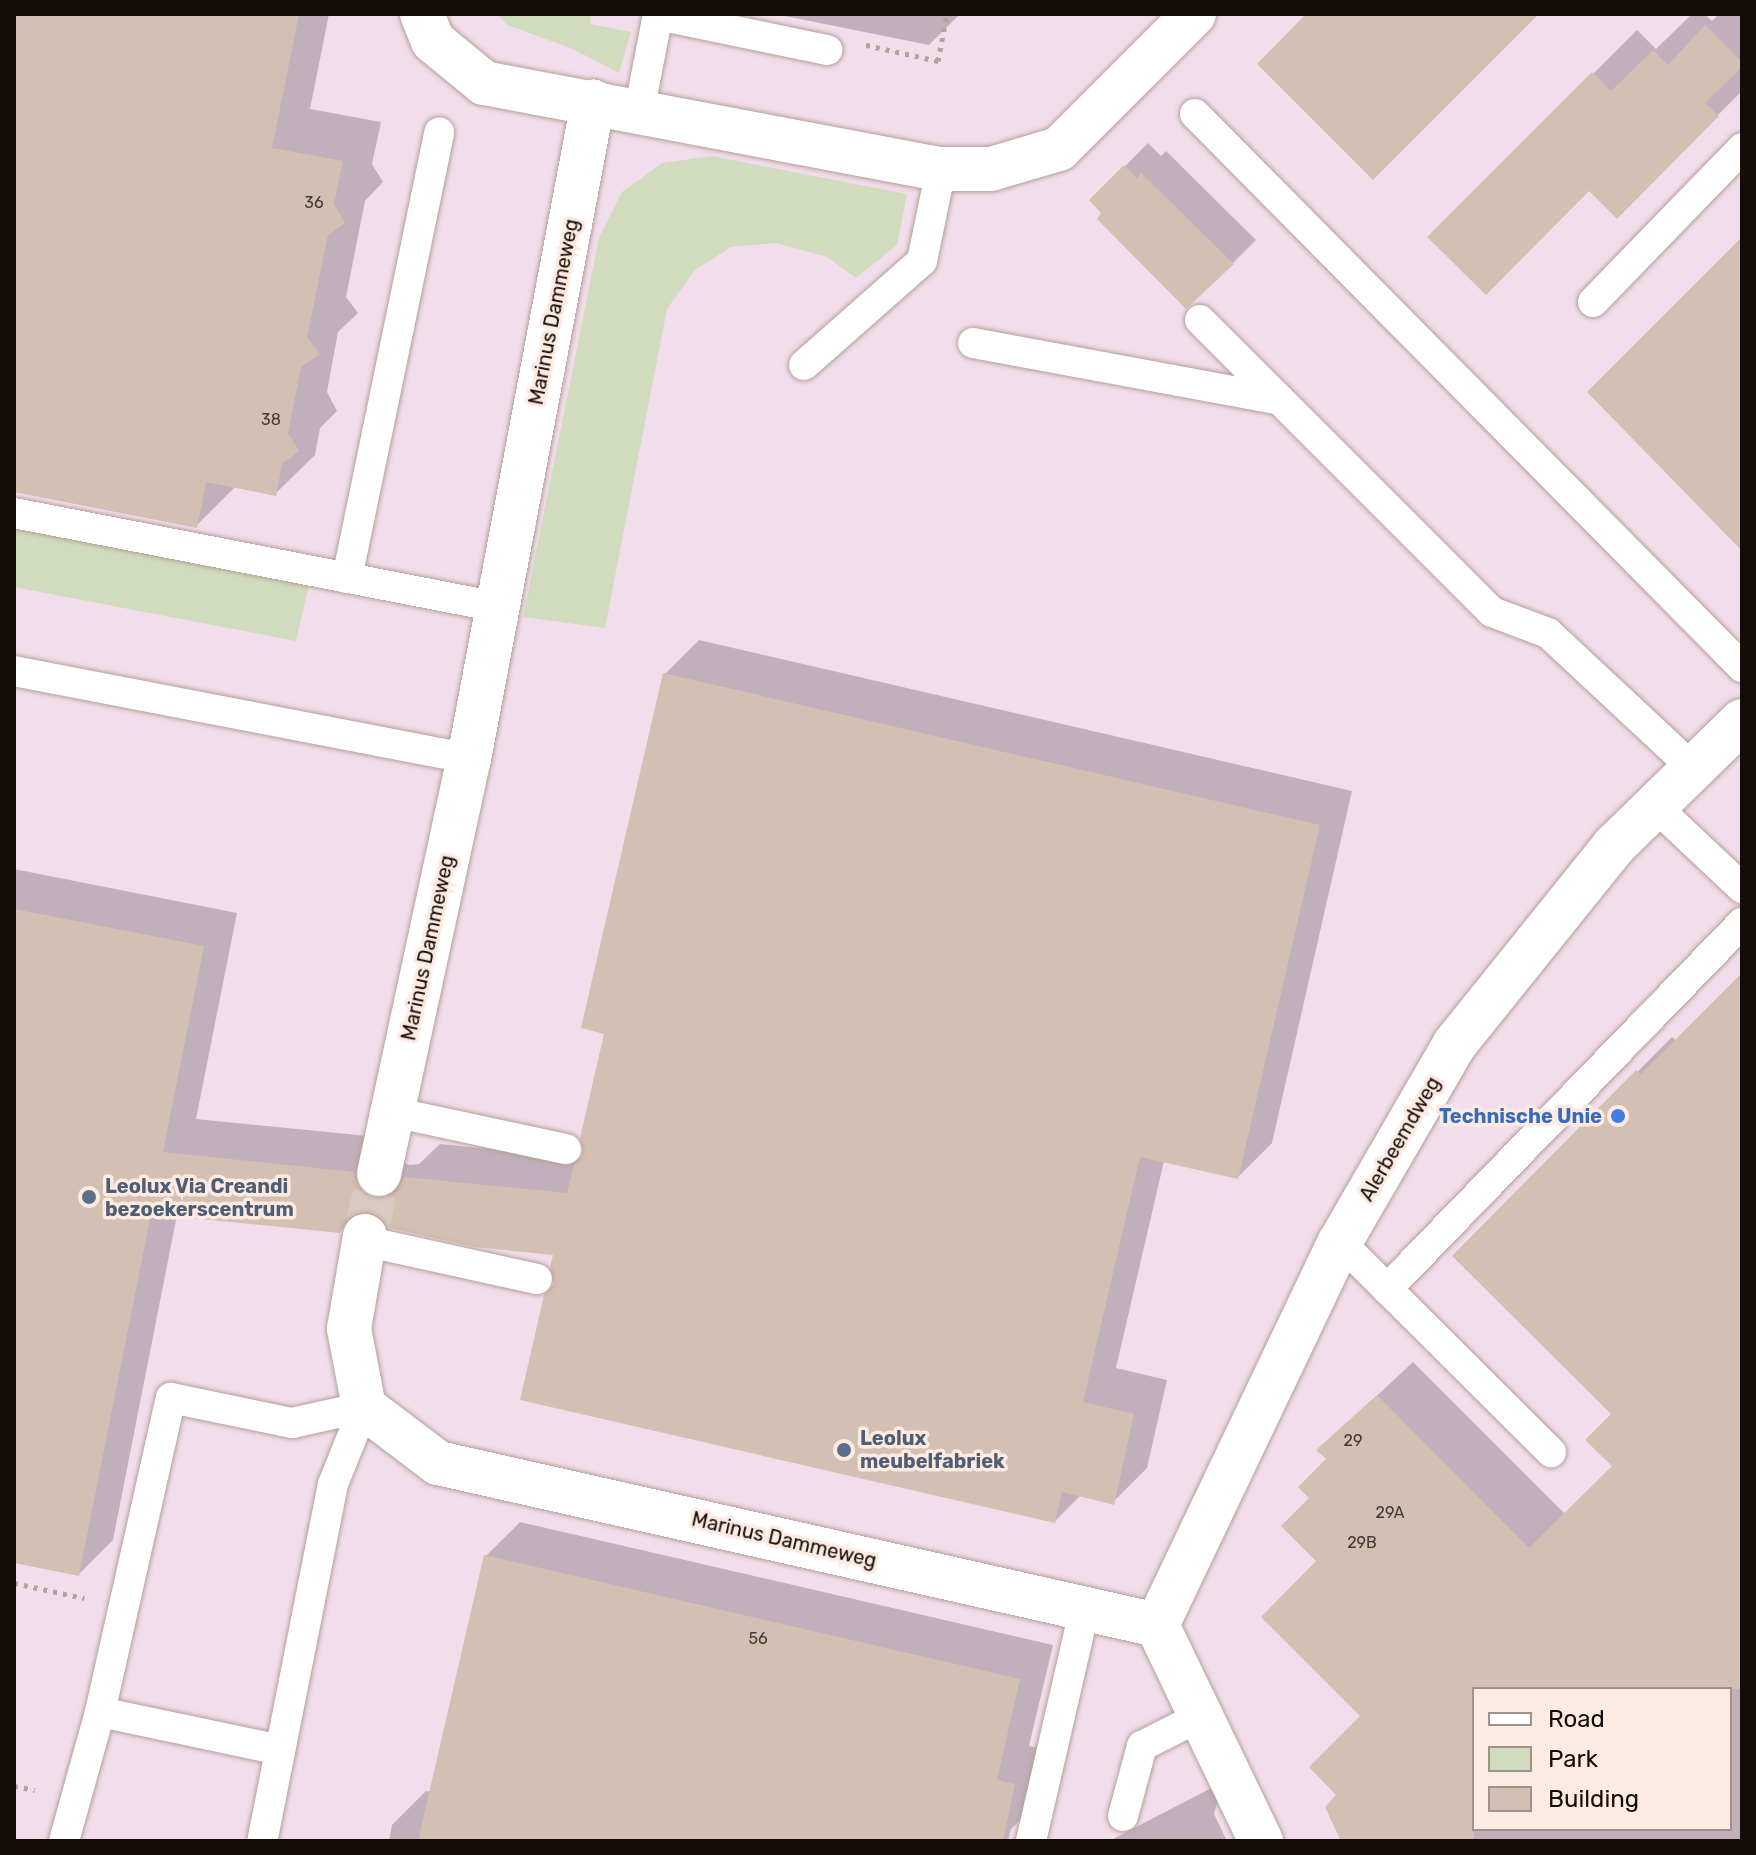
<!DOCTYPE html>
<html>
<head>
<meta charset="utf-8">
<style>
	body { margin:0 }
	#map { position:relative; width:1756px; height:1855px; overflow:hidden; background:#fdeae1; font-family:Rubik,sans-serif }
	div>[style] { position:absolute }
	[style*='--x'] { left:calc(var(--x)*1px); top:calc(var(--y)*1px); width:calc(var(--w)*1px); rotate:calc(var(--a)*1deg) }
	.industrial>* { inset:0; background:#f2ddec }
	.green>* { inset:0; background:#d0dcbd }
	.shadow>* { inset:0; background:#0003 }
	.building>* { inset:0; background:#d4bfb3 }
	.street-tunnel>* { height:44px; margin-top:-22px; transform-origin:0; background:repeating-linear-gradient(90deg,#dac9c1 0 44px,transparent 0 66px) }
	.path>* { height:5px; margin-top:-2.5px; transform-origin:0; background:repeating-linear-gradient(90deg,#b2a39b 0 4px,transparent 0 10px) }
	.roads { filter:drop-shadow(0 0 2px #b59f95) drop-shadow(0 0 2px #b59f95) }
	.lane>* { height:30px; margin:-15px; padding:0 15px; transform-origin:15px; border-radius:15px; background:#fff }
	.street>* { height:44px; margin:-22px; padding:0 22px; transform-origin:22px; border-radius:22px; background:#fff }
	.dots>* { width:22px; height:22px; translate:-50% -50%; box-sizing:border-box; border:4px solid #fdeae1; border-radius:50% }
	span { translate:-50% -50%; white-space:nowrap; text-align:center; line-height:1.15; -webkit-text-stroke:7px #fdeae1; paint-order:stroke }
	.number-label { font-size:16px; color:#443934 }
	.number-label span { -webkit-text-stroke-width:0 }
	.street-label { font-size:20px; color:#140c09 }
	.shop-label { font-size:20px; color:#366cbe; font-weight:700 }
	.right { translate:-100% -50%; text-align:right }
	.service-label { font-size:20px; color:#4e5e75; font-weight:700 }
	.left { translate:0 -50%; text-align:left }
	.frame { position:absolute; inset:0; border:16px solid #140c09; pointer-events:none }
	.legend { position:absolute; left:1472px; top:1687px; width:260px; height:144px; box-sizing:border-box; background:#fdeae1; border:2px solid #a0918b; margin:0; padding:10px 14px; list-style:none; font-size:24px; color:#140c09 }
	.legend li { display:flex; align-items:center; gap:16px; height:40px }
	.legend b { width:40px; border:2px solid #a0918b }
</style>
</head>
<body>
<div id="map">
	<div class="industrial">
		<div style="clip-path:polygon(evenodd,14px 14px,1742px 14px,1742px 1841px,14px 1841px,14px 14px,1474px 1689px,1730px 1689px,1730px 1829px,1474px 1829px,1474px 1689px)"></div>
	</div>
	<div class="green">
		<div style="clip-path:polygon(497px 14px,591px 14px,590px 24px,631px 32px,619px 73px,573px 49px,507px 25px)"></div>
		<div style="clip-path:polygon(712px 156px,907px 194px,897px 245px,856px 278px,827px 257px,776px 243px,731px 247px,695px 270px,667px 309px,605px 628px,523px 617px,599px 238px,622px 192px,662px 163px)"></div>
		<div style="clip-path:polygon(14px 528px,312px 572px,296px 641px,14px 587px)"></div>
	</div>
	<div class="shadow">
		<div style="clip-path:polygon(14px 14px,329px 14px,310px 109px,381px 122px,372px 164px,383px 182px,365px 201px,346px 297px,358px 313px,338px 332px,327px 392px,337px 411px,320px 428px,315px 455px,275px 494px,236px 486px,196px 526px,14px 490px)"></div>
		<div style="clip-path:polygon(775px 14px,960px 14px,929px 45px)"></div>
		<div style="clip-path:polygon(1692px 14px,1704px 14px,1712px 21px,1719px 14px,1742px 14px,1742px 91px,1617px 216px,1589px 189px,1430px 237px,1637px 30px,1656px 49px)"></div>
		<div style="clip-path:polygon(1148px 143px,1161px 156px,1166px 151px,1256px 240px,1233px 263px,1104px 213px,1092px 200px)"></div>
		<div style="clip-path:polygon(699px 640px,1352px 791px,1272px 1143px,1238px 1177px,1164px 1161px,1116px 1368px,1167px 1380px,1147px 1468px,1113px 1502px,1081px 1495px,1055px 1521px,557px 1284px,556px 1253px,369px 1209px,360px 1210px,339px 1231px,177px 1215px,113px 1540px,79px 1574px,14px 1561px,14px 869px,237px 913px,196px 1119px,388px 1138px,395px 1158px,409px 1165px,419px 1164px,440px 1144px,582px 1158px,606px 1032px,665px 674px)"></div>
		<div style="clip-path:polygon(evenodd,1742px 975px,1742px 1841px,1343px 1841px,1339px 1795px,1363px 1716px,1319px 1561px,1312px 1498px,1328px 1459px,1319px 1450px,1413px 1362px,1565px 1514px,1614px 1465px,1614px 1414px,1454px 1256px,1672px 1037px,1677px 1041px,1742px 975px,1474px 1689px,1730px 1689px,1730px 1829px,1474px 1829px,1474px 1689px)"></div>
		<div style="clip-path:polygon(520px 1522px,1053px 1645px,1029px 1746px,1048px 1750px,1036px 1804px,1011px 1829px,1008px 1841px,389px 1841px,392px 1825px,426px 1791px,431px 1792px,486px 1556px)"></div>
		<div style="clip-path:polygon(1223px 1782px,1214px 1814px,1227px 1841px,1109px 1841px)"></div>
	</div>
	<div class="building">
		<div style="clip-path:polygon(14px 14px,299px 14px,272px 148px,343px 161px,334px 204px,345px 223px,328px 235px,307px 337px,320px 354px,301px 367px,288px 433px,299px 451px,282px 464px,276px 496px,206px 482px,197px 528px,14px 492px)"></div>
		<div style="clip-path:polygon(1306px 14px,1539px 14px,1373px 180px,1257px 64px)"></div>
		<div style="clip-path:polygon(1705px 25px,1742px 62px,1742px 67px,1705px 103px,1719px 116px,1617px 219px,1589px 191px,1486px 295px,1427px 237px,1592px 72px,1611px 91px,1653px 50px,1668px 65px)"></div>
		<div style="clip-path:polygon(1124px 165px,1137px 178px,1141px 173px,1234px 264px,1186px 309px,1097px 219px,1101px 213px,1089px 200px)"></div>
		<div style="clip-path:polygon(1742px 237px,1742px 551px,1587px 392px)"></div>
		<div style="clip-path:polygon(663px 673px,1320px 825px,1238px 1179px,1140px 1157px,1083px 1402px,1134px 1414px,1114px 1505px,1062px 1492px,1055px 1523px,520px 1400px,544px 1295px,554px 1284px,550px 1267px,553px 1255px,475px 1247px,389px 1228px,380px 1216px,368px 1211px,356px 1213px,346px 1219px,340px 1233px,151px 1214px,79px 1576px,14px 1563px,14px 909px,204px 946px,163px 1152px,355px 1172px,362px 1192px,374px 1198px,387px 1197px,397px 1191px,404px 1177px,567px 1193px,574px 1165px,583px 1154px,580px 1138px,604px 1034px,581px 1028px)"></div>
		<div style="clip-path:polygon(1742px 973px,1742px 1689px,1474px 1689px,1474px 1841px,1341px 1841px,1325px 1807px,1336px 1795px,1309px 1767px,1360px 1716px,1261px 1617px,1316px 1561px,1281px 1526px,1309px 1498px,1298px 1487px,1326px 1459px,1316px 1450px,1377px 1395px,1529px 1548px,1612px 1466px,1585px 1440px,1611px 1414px,1452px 1256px,1636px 1070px,1641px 1074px)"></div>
		<div style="clip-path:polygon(484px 1555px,1020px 1679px,997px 1780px,1015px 1784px,1003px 1841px,418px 1841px)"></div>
	</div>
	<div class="street-tunnel">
		<div style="--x:365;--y:1236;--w:64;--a:-77.3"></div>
	</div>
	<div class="path">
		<div style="--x:866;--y:45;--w:74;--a:12.5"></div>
		<div style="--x:938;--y:61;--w:48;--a:-79.2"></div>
		<div style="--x:14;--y:1583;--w:72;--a:12.1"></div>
		<div style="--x:14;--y:1786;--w:21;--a:11"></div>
	</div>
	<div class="roads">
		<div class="lane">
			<div style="--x:658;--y:15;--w:173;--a:11.7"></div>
			<div style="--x:639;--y:112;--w:100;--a:-79"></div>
			<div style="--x:1195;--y:114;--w:778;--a:45.31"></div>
			<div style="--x:1593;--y:302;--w:214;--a:-45.9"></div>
			<div style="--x:1200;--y:320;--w:413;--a:45"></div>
			<div style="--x:1492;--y:612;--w:60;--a:20.6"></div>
			<div style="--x:1548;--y:633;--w:200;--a:43"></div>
			<div style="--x:973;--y:343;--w:312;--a:10.5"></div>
			<div style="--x:804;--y:365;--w:157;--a:-41.4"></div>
			<div style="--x:922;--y:261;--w:94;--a:-78.3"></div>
			<div style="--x:14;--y:513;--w:493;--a:11"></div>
			<div style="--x:347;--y:578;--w:455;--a:-78.3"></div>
			<div style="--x:14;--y:671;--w:463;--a:10.9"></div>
			<div style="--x:1655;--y:806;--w:120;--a:43.3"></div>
			<div style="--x:393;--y:1112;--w:177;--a:12.1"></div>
			<div style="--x:364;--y:1241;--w:177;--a:12.4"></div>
			<div style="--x:1340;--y:1242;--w:298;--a:44.9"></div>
			<div style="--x:1387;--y:1289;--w:510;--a:-45.87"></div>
			<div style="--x:100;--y:1712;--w:184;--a:11.9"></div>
			<div style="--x:1123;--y:1816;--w:73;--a:-74.8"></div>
			<div style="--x:1142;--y:1746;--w:66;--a:-27"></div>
			<div style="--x:64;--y:1841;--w:134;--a:-74.4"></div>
			<div style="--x:100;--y:1712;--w:322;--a:-77.3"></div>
			<div style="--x:171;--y:1398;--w:124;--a:11.7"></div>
			<div style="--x:292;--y:1423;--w:74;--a:-12.5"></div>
			<div style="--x:364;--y:1407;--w:83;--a:111.9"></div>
			<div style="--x:333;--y:1484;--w:364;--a:101.2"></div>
			<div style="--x:1031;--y:1841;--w:239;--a:-77"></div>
		</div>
		<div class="street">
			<div style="--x:422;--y:14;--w:29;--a:68"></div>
			<div style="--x:433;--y:41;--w:66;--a:39.5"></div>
			<div style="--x:484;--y:83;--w:465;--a:10.7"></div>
			<div style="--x:941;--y:169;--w:50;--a:0"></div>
			<div style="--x:991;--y:169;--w:71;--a:-16.4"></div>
			<div style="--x:1059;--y:149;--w:191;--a:-45"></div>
			<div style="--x:379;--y:1174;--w:425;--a:-77.8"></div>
			<div style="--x:469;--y:759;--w:669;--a:-79.31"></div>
			<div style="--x:365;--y:1236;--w:94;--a:99.8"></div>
			<div style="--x:349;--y:1329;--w:79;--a:79.1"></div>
			<div style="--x:364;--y:1407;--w:93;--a:37.1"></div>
			<div style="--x:438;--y:1463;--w:737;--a:12.7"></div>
			<div style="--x:1157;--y:1625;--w:424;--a:-64.5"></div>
			<div style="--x:1340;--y:1242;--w:228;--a:-59.9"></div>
			<div style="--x:1454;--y:1045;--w:255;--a:-51.2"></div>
			<div style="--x:1614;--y:846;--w:179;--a:-44.3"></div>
			<div style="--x:1157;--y:1625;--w:240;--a:64.3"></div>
		</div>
	</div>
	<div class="dots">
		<div style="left:1618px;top:1116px;background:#3f7fe0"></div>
		<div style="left:89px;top:1197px;background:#5c6f8a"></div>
		<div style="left:844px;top:1450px;background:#5c6f8a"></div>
	</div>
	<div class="number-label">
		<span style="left:314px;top:203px">36</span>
		<span style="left:271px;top:420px">38</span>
		<span style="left:1353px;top:1441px">29</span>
		<span style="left:1390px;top:1513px">29A</span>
		<span style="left:1362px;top:1543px">29B</span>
		<span style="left:758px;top:1639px">56</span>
	</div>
	<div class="street-label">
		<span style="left:554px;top:312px;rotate:-79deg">Marinus Dammeweg</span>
		<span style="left:428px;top:948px;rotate:-78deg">Marinus Dammeweg</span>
		<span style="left:1400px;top:1139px;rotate:-60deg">Alerbeemdweg</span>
		<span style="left:784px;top:1540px;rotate:13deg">Marinus Dammeweg</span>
	</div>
	<div class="shop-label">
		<span class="right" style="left:1602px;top:1116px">Technische Unie</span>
	</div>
	<div class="service-label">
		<span class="left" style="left:105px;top:1198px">Leolux Via Creandi<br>bezoekerscentrum</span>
		<span class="left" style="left:860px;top:1450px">Leolux<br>meubelfabriek</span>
	</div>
	<div class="frame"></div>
	<ul class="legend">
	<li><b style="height:10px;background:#fff"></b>Road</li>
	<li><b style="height:22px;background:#d0dcbd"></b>Park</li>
	<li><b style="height:22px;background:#d4bfb3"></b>Building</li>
	</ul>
</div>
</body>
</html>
